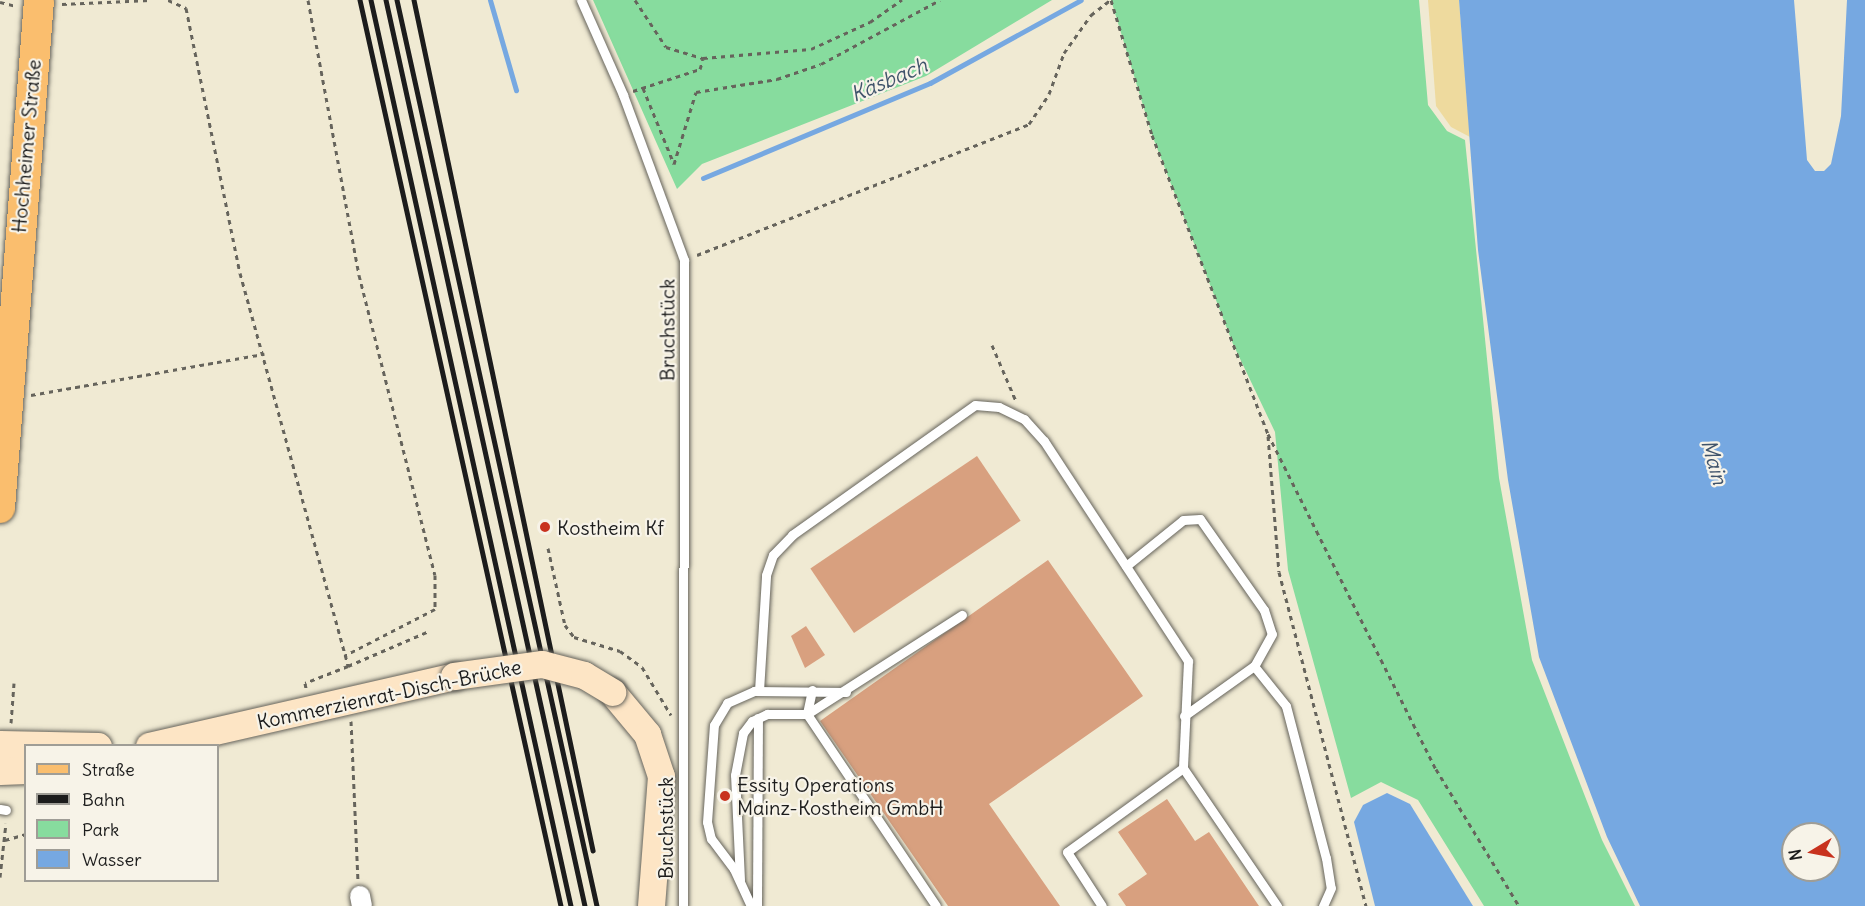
<!DOCTYPE html>
<html>
<head>
<meta charset="utf-8">
<style>
	body { margin:0 }
	#map { position:relative; width:1865px; height:906px; overflow:hidden; background:#f0ead3; font-family:Delius,sans-serif }
	div>[style] { position:absolute }
	[style*='--x'] { left:calc(var(--x)*1px); top:calc(var(--y)*1px); width:calc(var(--w)*1px); rotate:calc(var(--a)*1deg) }
	.green>* { inset:0; background:#87dc9e }
	.sand>* { inset:0; background:#eeda9e }
	.water>* { inset:0; background:#76a8e1 }
	.stream>* { height:5px; margin:-2.5px; padding:0 2.5px; transform-origin:2.5px; border-radius:2.5px; background:#76a8e1 }
	.building>* { inset:0; background:#d8a07f; transform-origin:0 0 }
	.path>* { height:3px; margin-top:-1.5px; transform-origin:0; background:repeating-linear-gradient(90deg,#66645c 0 4.5px,transparent 0 9px) }
	.roads { filter:drop-shadow(0 0 2px #66645c) drop-shadow(0 0 2px #66645c) }
	.lane>* { height:9px; margin:-4.5px; padding:0 4.5px; transform-origin:4.5px; border-radius:4.5px; background:#fff }
	.street>* { height:20px; margin:-10px; padding:0 10px; transform-origin:10px; border-radius:10px; background:#fff }
	.secondary>* { height:27px; margin:-13.5px; padding:0 13.5px; transform-origin:13.5px; border-radius:13.5px; background:#fde5c5 }
	.primary>* { height:30px; margin:-15px; padding:0 15px; transform-origin:15px; border-radius:15px; background:#fabe6e }
	.rail>* { height:4.5px; margin:-2.25px; padding:0 2.25px; transform-origin:2.25px; border-radius:2.25px; background:#1c1c1c }
	.bridges { filter:drop-shadow(0 0 2px #66645c) drop-shadow(0 0 2px #66645c) }
	.secondary-bridge>* { height:27px; margin:-13.5px; padding:0 13.5px; transform-origin:13.5px; border-radius:13.5px; background:#fde5c5 }
	.dots>* { width:16px; height:16px; translate:-50% -50%; box-sizing:border-box; border:3px solid #f7f3e8; border-radius:50% }
	span { translate:-50% -50%; white-space:nowrap; text-align:center; line-height:1.15; -webkit-text-stroke:4.5px #f7f3e8; paint-order:stroke }
	.street-label { font-size:20px; color:#1c1c1c }
	.poi-label { font-size:20px; color:#1c1c1c }
	.left { translate:0 -50%; text-align:left }
	.water-label { font-size:21px; color:#40546b; font-style:italic }
	.legend { position:absolute; left:24px; top:744px; width:195px; height:138px; box-sizing:border-box; background:#f7f3e8; border:2px solid #9f9d96; margin:0; padding:8px 10px; list-style:none; font-size:18px; color:#1c1c1c }
	.legend li { display:flex; align-items:center; gap:12px; height:30px }
	.legend b { width:30px; border:2px solid #9f9d96 }
	.north { position:absolute; left:1781px; top:822px; width:60px; height:60px; box-sizing:border-box; background:#f7f3e8; border:2px solid #9f9d96; border-radius:50%; rotate:260deg; font-size:16px; font-weight:700; line-height:24px; text-align:center; color:#1c1c1c }
	.north::after { content:''; display:block; margin:auto; width:21px; height:27px; background:#c8321e; clip-path:polygon(50% 0,100% 100%,50% 72%,0 100%) }
</style>
</head>
<body>
<div id="map">
	<div class="green">
		<div style="clip-path:polygon(593px 0,1052px 0,926px 76px,702px 164px,677px 189px)"></div>
		<div style="clip-path:polygon(1111px 0,1419px 0,1428px 105px,1447px 131px,1465px 140px,1499px 478px,1532px 660px,1602px 840px,1635px 906px,1484px 906px,1418px 800px,1381px 782px,1351px 798px,1288px 570px,1275px 432px,1233px 344px,1152px 135px)"></div>
	</div>
	<div class="sand">
		<div style="clip-path:polygon(1428px 0,1459px 0,1470px 137px,1451px 127px,1436px 106px)"></div>
	</div>
	<div class="water">
		<div style="clip-path:polygon(evenodd,1459px 0,1794px 0,1807px 160px,1815px 171px,1824px 171px,1831px 164px,1841px 116px,1847px 0,1865px 0,1865px 906px,1640px 906px,1607px 837px,1539px 657px,1508px 480px,1478px 250px,1459px 0,1793px 834px,1829px 834px,1829px 870px,1793px 870px,1793px 834px)"></div>
		<div style="clip-path:polygon(1387px 793px,1410px 804px,1473px 906px,1375px 906px,1354px 822px,1363px 805px)"></div>
	</div>
	<div class="stream">
		<div style="--x:490;--y:0;--w:94;--a:73.9"></div>
		<div style="--x:703;--y:178;--w:246;--a:-22.7"></div>
		<div style="--x:930;--y:83;--w:172;--a:-28.8"></div>
	</div>
	<div class="building">
		<div style="left:977px;top:456px;width:78px;height:201px;rotate:56deg"></div>
		<div style="clip-path:polygon(1048px 560px,1143px 696px,989px 804px,1060px 906px,948px 906px,820px 721px)"></div>
		<div style="clip-path:polygon(806px 626px,825px 655px,805px 668px,791px 636px)"></div>
		<div style="clip-path:polygon(1167px 799px,1195px 841px,1209px 832px,1259px 906px,1126px 906px,1118px 894px,1147px 874px,1118px 832px)"></div>
	</div>
	<div class="path">
		<div style="--x:168;--y:0;--w:20;--a:24"></div>
		<div style="--x:186;--y:8;--w:270;--a:78.5"></div>
		<div style="--x:240;--y:273;--w:408;--a:74.6"></div>
		<div style="--x:348;--y:666;--w:46;--a:158.4"></div>
		<div style="--x:305;--y:683;--w:5;--a:79"></div>
		<div style="--x:308;--y:0;--w:280;--a:79.5"></div>
		<div style="--x:359;--y:275;--w:309;--a:75.8"></div>
		<div style="--x:435;--y:575;--w:34;--a:90"></div>
		<div style="--x:435;--y:609;--w:102;--a:152.7"></div>
		<div style="--x:635;--y:0;--w:56;--a:56.6"></div>
		<div style="--x:666;--y:47;--w:39;--a:17"></div>
		<div style="--x:703;--y:58;--w:108;--a:-4.8"></div>
		<div style="--x:811;--y:49;--w:65;--a:-24.6"></div>
		<div style="--x:870;--y:22;--w:39;--a:-35"></div>
		<div style="--x:1111;--y:0;--w:141;--a:73.1"></div>
		<div style="--x:1152;--y:135;--w:321;--a:68.8"></div>
		<div style="--x:1268;--y:434;--w:375;--a:63.4"></div>
		<div style="--x:1436;--y:769;--w:160;--a:58.8"></div>
		<div style="--x:0;--y:2;--w:16;--a:14"></div>
		<div style="--x:62;--y:4;--w:88;--a:-2.6"></div>
		<div style="--x:643;--y:88;--w:82;--a:67.8"></div>
		<div style="--x:674;--y:164;--w:75;--a:-73"></div>
		<div style="--x:696;--y:92;--w:82;--a:-9.1"></div>
		<div style="--x:777;--y:79;--w:46;--a:-18.8"></div>
		<div style="--x:821;--y:64;--w:135;--a:-28.3"></div>
		<div style="--x:633;--y:91;--w:71;--a:-18.2"></div>
		<div style="--x:700;--y:69;--w:10;--a:-73"></div>
		<div style="--x:697;--y:255;--w:357;--a:-21.5"></div>
		<div style="--x:1029;--y:124;--w:36;--a:-56"></div>
		<div style="--x:1049;--y:94;--w:44;--a:-69.9"></div>
		<div style="--x:1064;--y:53;--w:47;--a:-54.6"></div>
		<div style="--x:1091;--y:15;--w:24;--a:-38"></div>
		<div style="--x:992;--y:345;--w:61;--a:66.8"></div>
		<div style="--x:31;--y:395;--w:237;--a:-10"></div>
		<div style="--x:1268;--y:436;--w:136;--a:85.4"></div>
		<div style="--x:1279;--y:572;--w:345;--a:75.4"></div>
		<div style="--x:548;--y:548;--w:79;--a:77.6"></div>
		<div style="--x:565;--y:625;--w:15;--a:53"></div>
		<div style="--x:574;--y:637;--w:48;--a:16.9"></div>
		<div style="--x:620;--y:651;--w:27;--a:36"></div>
		<div style="--x:642;--y:667;--w:56;--a:58.9"></div>
		<div style="--x:348;--y:666;--w:88;--a:-23.4"></div>
		<div style="--x:351;--y:721;--w:158;--a:87.5"></div>
		<div style="--x:11;--y:723;--w:40;--a:-85.7"></div>
		<div style="--x:5;--y:840;--w:22;--a:-16"></div>
		<div style="--x:0;--y:877;--w:54;--a:-83.7"></div>
	</div>
	<div class="roads">
		<div class="lane">
			<div style="--x:581;--y:0;--w:104;--a:66.1"></div>
			<div style="--x:623;--y:95;--w:176;--a:69.7"></div>
			<div style="--x:684;--y:260;--w:646;--a:90.09"></div>
			<div style="--x:1126;--y:566;--w:73;--a:-38.9"></div>
			<div style="--x:1183;--y:520;--w:17;--a:-3"></div>
			<div style="--x:1200;--y:519;--w:111;--a:54.9"></div>
			<div style="--x:1264;--y:610;--w:25;--a:72"></div>
			<div style="--x:1272;--y:634;--w:37;--a:119"></div>
			<div style="--x:1254;--y:666;--w:86;--a:144.5"></div>
			<div style="--x:1254;--y:666;--w:51;--a:51.3"></div>
			<div style="--x:1286;--y:706;--w:157;--a:75.3"></div>
			<div style="--x:1326;--y:858;--w:30;--a:81"></div>
			<div style="--x:1331;--y:888;--w:20;--a:114"></div>
			<div style="--x:812;--y:690;--w:25;--a:102"></div>
			<div style="--x:807;--y:714;--w:231;--a:56.1"></div>
			<div style="--x:759;--y:691;--w:116;--a:-86.5"></div>
			<div style="--x:766;--y:575;--w:21;--a:-71"></div>
			<div style="--x:773;--y:555;--w:28;--a:-46"></div>
			<div style="--x:792;--y:535;--w:224;--a:-35.4"></div>
			<div style="--x:975;--y:405;--w:24;--a:5"></div>
			<div style="--x:999;--y:407;--w:28;--a:26"></div>
			<div style="--x:1024;--y:419;--w:30;--a:48"></div>
			<div style="--x:1044;--y:441;--w:263;--a:56.8"></div>
			<div style="--x:1188;--y:661;--w:107;--a:92.7"></div>
			<div style="--x:1183;--y:768;--w:143;--a:144.1"></div>
			<div style="--x:1067;--y:852;--w:64;--a:57.1"></div>
			<div style="--x:1183;--y:768;--w:167;--a:55.7"></div>
			<div style="--x:0;--y:809;--w:6;--a:9"></div>
			<div style="--x:740;--y:880;--w:105;--a:-92.7"></div>
			<div style="--x:735;--y:775;--w:43;--a:-79.2"></div>
			<div style="--x:743;--y:733;--w:15;--a:-53"></div>
			<div style="--x:752;--y:721;--w:17;--a:-25"></div>
			<div style="--x:767;--y:714;--w:40;--a:0"></div>
			<div style="--x:807;--y:714;--w:184;--a:-32.6"></div>
			<div style="--x:751;--y:906;--w:41;--a:-114.7"></div>
			<div style="--x:734;--y:869;--w:38;--a:-127"></div>
			<div style="--x:711;--y:839;--w:17;--a:-103"></div>
			<div style="--x:707;--y:822;--w:97;--a:-85.9"></div>
			<div style="--x:714;--y:725;--w:26;--a:-59"></div>
			<div style="--x:727;--y:703;--w:30;--a:-24"></div>
			<div style="--x:754;--y:691;--w:92;--a:0.6"></div>
			<div style="--x:757;--y:906;--w:188;--a:-89.7"></div>
		</div>
		<div class="street">
			<div style="--x:360;--y:896;--w:10;--a:79"></div>
		</div>
		<div class="secondary">
			<div style="--x:612;--y:692;--w:55;--a:50.2"></div>
			<div style="--x:647;--y:734;--w:44;--a:71.6"></div>
			<div style="--x:661;--y:776;--w:130;--a:94.4"></div>
			<div style="--x:0;--y:744;--w:98;--a:1.2"></div>
			<div style="--x:149;--y:746;--w:313;--a:-12.9"></div>
			<div style="--x:0;--y:771;--w:26;--a:-2"></div>
		</div>
		<div class="primary">
			<div style="--x:0;--y:508;--w:509;--a:-85.61"></div>
		</div>
	</div>
	<div class="rail">
		<div style="--x:360;--y:0;--w:928;--a:77.49"></div>
		<div style="--x:371;--y:0;--w:928;--a:77.55"></div>
		<div style="--x:386;--y:0;--w:928;--a:77.61"></div>
		<div style="--x:397;--y:0;--w:928;--a:77.55"></div>
		<div style="--x:414;--y:0;--w:869;--a:78.11"></div>
	</div>
	<div class="bridges">
		<div class="secondary-bridge">
			<div style="--x:454;--y:676;--w:89;--a:-7.8"></div>
			<div style="--x:542;--y:664;--w:43;--a:14.7"></div>
			<div style="--x:584;--y:675;--w:33;--a:31"></div>
		</div>
	</div>
	<div class="dots">
		<div style="left:545px;top:527px;background:#c8321e"></div>
		<div style="left:725px;top:796px;background:#c8321e"></div>
	</div>
	<div class="street-label">
		<span style="left:26px;top:146px;rotate:-85deg">Hochheimer Straße</span>
		<span style="left:667px;top:330px;rotate:-90deg">Bruchstück</span>
		<span style="left:389px;top:694px;rotate:-12deg">Kommerzienrat-Disch-Brücke</span>
		<span style="left:665px;top:828px;rotate:-90deg">Bruchstück</span>
	</div>
	<div class="poi-label">
		<span class="left" style="left:557px;top:527px">Kostheim Kf</span>
		<span class="left" style="left:737px;top:796px">Essity Operations<br>Mainz-Kostheim GmbH</span>
	</div>
	<div class="water-label">
		<span style="left:889px;top:80px;rotate:-23deg">Käsbach</span>
		<span style="left:1714px;top:462px;rotate:74deg">Main</span>
	</div>
	<ul class="legend">
	<li><b style="height:8px;background:#fabe6e"></b>Straße</li>
	<li><b style="height:8px;background:#1c1c1c"></b>Bahn</li>
	<li><b style="height:16px;background:#87dc9e"></b>Park</li>
	<li><b style="height:16px;background:#76a8e1"></b>Wasser</li>
	</ul>
	<div class="north">N</div>
</div>
</body>
</html>
